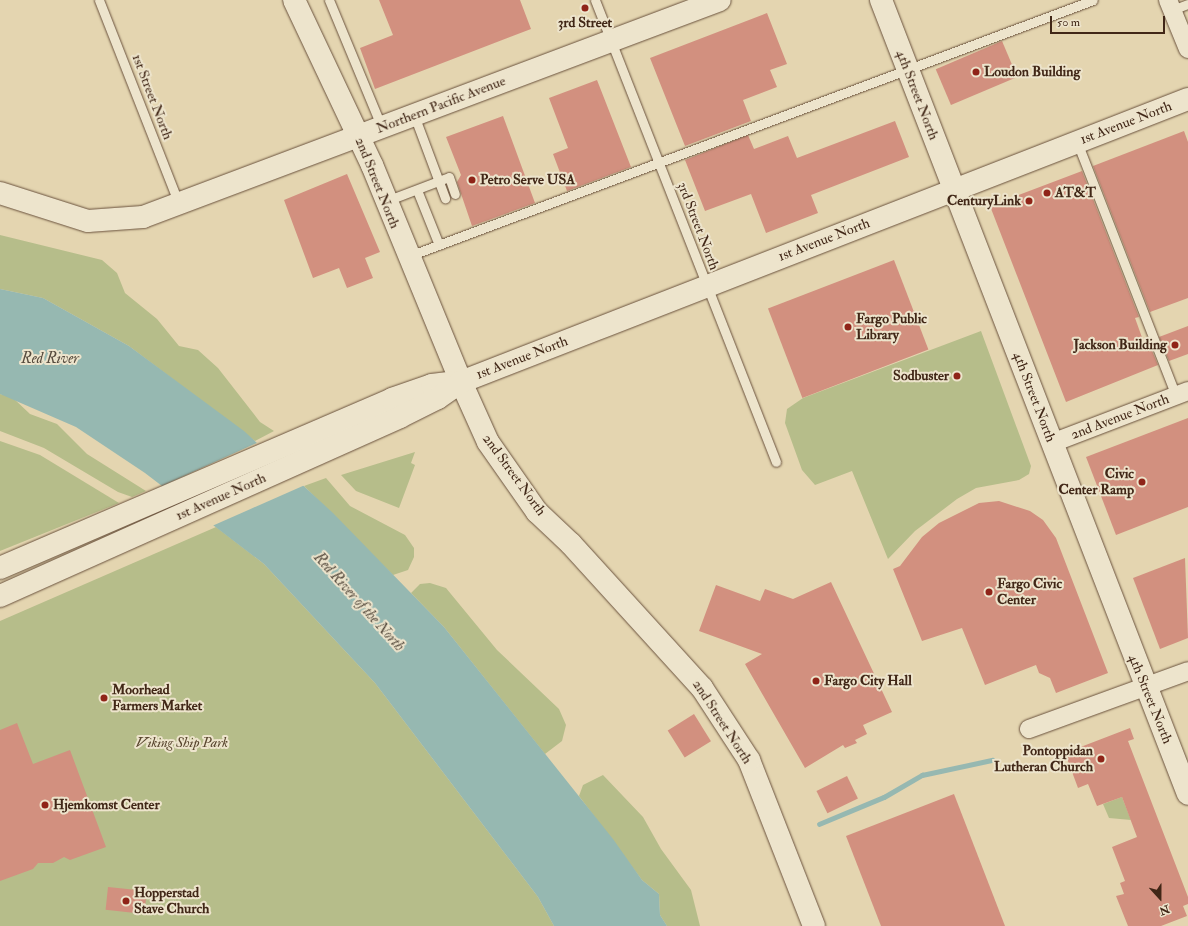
<!DOCTYPE html>
<html>
<head>
<meta charset="utf-8">
<style>
	body { margin:0 }
	#map { position:relative; width:1188px; height:926px; overflow:hidden; background:#e4d5b0; font-family:"IM FELL Double Pica",serif }
	div>[style] { position:absolute }
	[style*='--x'] { left:calc(var(--x)*1px); top:calc(var(--y)*1px); width:calc(var(--w)*1px); rotate:calc(var(--a)*1deg) }
	.green>* { inset:0; background:#b6bd8a }
	.water>* { inset:0; background:#96b8b1 }
	.pier>* { inset:0; background:#e4d5b0 }
	.stream>* { height:4.5px; margin:-2.25px; padding:0 2.25px; transform-origin:2.25px; border-radius:2.25px; background:#96b8b1 }
	.building>* { inset:0; background:#d2907f; transform-origin:0 0 }
	.roads { filter:drop-shadow(0 0 1px #6a523d) drop-shadow(0 0 1px #6a523d) }
	.service>* { height:9px; margin:-4.5px; padding:0 4.5px; transform-origin:4.5px; border-radius:4.5px; background:#ede4cc }
	.minor>* { height:18px; margin:-9px; padding:0 9px; transform-origin:9px; border-radius:9px; background:#ede4cc }
	.tertiary>* { height:22px; margin:-11px; padding:0 11px; transform-origin:11px; border-radius:11px; background:#ede4cc }
	.secondary>* { height:22px; margin:-11px; padding:0 11px; transform-origin:11px; border-radius:11px; background:#ede4cc }
	.dots>* { width:11px; height:11px; translate:-50% -50%; box-sizing:border-box; border:2px solid #ede4cc; border-radius:50% }
	span { translate:-50% -50%; white-space:nowrap; text-align:center; line-height:1.15; -webkit-text-stroke:4px #ede4cc; paint-order:stroke }
	.poi-label { font-size:14px; color:#412717; font-weight:700 }
	.left { translate:0 -50%; text-align:left }
	.right { translate:-100% -50%; text-align:right }
	.street-label { font-size:14px; color:#412717 }
	.park-label { font-size:14px; color:#58452e; font-style:italic }
	.water-label { font-size:15px; color:#564b3e; font-style:italic }
	.north { position:absolute; left:1140px; top:878px; width:40px; height:40px; -webkit-text-stroke:3px #ede4cc; paint-order:stroke; rotate:159deg; font-size:11px; font-weight:700; line-height:16px; text-align:center; color:#412717 }
	.north::after { content:''; display:block; margin:auto; width:14px; height:18px; background:#412717; clip-path:polygon(50% 0,100% 100%,50% 72%,0 100%) }
	.scale { position:absolute; left:1050px; top:16px; width:115px; height:18px; box-sizing:border-box; border:2px solid #412717; border-top:0; padding-left:5px; font-size:12px; line-height:14px; white-space:nowrap; color:#412717; -webkit-text-stroke:3px #ede4cc; paint-order:stroke }
</style>
</head>
<body>
<div id="map">
	<div class="green">
		<div style="clip-path:polygon(0 235px,102px 260px,117px 273px,125px 293px,157px 319px,179px 346px,198px 350px,218px 368px,260px 422px,274px 431px,255px 441px,129px 346px,43px 298px,0 289px)"></div>
		<div style="clip-path:polygon(981px 331px,1031px 466px,1029px 474px,1019px 480px,976px 488px,957px 499px,915px 531px,888px 559px,852px 471px,815px 485px,802px 470px,785px 423px,787px 409px,803px 398px)"></div>
		<div style="clip-path:polygon(0 394px,12px 397px,30px 414px,57px 424px,87px 454px,146px 491px,132px 497px,118px 492px,44px 448px,0 431px)"></div>
		<div style="clip-path:polygon(0 441px,40px 455px,119px 503px,0 551px)"></div>
		<div style="clip-path:polygon(415px 452px,411px 463px,415px 465px,399px 508px,356px 491px,341px 475px)"></div>
		<div style="clip-path:polygon(326px 478px,350px 506px,405px 535px,414px 548px,414px 557px,408px 570px,393px 575px,304px 486px)"></div>
		<div style="clip-path:polygon(216px 527px,264px 564px,375px 683px,538px 897px,554px 926px,0 926px,0 621px)"></div>
		<div style="clip-path:polygon(430px 583px,446px 588px,497px 650px,559px 709px,566px 725px,562px 741px,545px 754px,444px 627px,411px 593px,420px 584px)"></div>
		<div style="clip-path:polygon(603px 775px,643px 817px,661px 849px,691px 890px,700px 926px,667px 926px,660px 915px,659px 894px,642px 880px,579px 796px,583px 785px)"></div>
		<div style="clip-path:polygon(1122px 797px,1131px 820px,1109px 818px,1103px 804px)"></div>
	</div>
	<div class="water">
		<div style="clip-path:polygon(0 289px,43px 298px,129px 346px,244px 431px,333px 513px,444px 627px,613px 839px,642px 880px,659px 894px,660px 915px,667px 926px,554px 926px,538px 897px,375px 683px,264px 564px,145px 473px,76px 427px,0 394px)"></div>
	</div>
	<div class="pier">
		<div style="clip-path:polygon(259px 442px,305px 485px,212px 526px,160px 487px)"></div>
	</div>
	<div class="stream">
		<div style="--x:819;--y:824;--w:70;--a:-22.6"></div>
		<div style="--x:884;--y:797;--w:44;--a:-30.1"></div>
		<div style="--x:922;--y:775;--w:72;--a:-12.1"></div>
	</div>
	<div class="building">
		<div style="clip-path:polygon(379px 0,520px 0,531px 29px,375px 89px,360px 48px,393px 35px)"></div>
		<div style="clip-path:polygon(767px 13px,787px 64px,770px 70px,777px 87px,743px 100px,751px 121px,685px 146px,650px 58px)"></div>
		<div style="left:1002px;top:41px;width:39px;height:72px;rotate:67deg"></div>
		<div style="clip-path:polygon(597px 80px,631px 167px,567px 191px,553px 154px,568px 148px,549px 98px)"></div>
		<div style="clip-path:polygon(503px 116px,535px 203px,472px 226px,457px 182px,461px 175px,446px 137px)"></div>
		<div style="clip-path:polygon(895px 121px,909px 157px,811px 195px,818px 213px,766px 233px,751px 194px,705px 211px,685px 160px,748px 135px,754px 149px,788px 136px,797px 158px)"></div>
		<div style="clip-path:polygon(1184px 131px,1188px 142px,1188px 298px,1150px 312px,1093px 166px)"></div>
		<div style="clip-path:polygon(1082px 171px,1139px 317px,1135px 318px,1144px 343px,1148px 341px,1158px 365px,1066px 402px,990px 206px)"></div>
		<div style="clip-path:polygon(347px 174px,380px 252px,365px 258px,373px 278px,347px 288px,339px 268px,313px 278px,284px 200px)"></div>
		<div style="left:894px;top:260px;width:96px;height:135px;rotate:69deg"></div>
		<div style="clip-path:polygon(1188px 326px,1188px 354px,1169px 361px,1159px 337px)"></div>
		<div style="clip-path:polygon(1188px 418px,1188px 507px,1116px 535px,1086px 457px)"></div>
		<div style="clip-path:polygon(999px 501px,1030px 511px,1043px 520px,1056px 538px,1108px 673px,1056px 693px,1050px 678px,1039px 673px,1036px 665px,985px 685px,962px 628px,922px 641px,893px 569px,900px 566px,922px 537px,939px 523px,979px 503px)"></div>
		<div style="clip-path:polygon(1185px 558px,1188px 638px,1160px 649px,1133px 578px)"></div>
		<div style="clip-path:polygon(831px 582px,892px 712px,863px 725px,867px 734px,855px 740px,857px 743px,845px 748px,843px 745px,805px 768px,745px 664px,762px 654px,699px 631px,716px 585px,760px 601px,765px 589px,793px 599px)"></div>
		<div style="left:694px;top:714px;width:32px;height:31px;rotate:58deg"></div>
		<div style="clip-path:polygon(17px 723px,33px 764px,70px 750px,106px 847px,70px 860px,64px 857px,53px 863px,38px 863px,33px 869px,0 881px,0 730px)"></div>
		<div style="clip-path:polygon(1130px 728px,1134px 739px,1128px 741px,1188px 897px,1188px 904px,1183px 906px,1187px 916px,1161px 926px,1128px 926px,1116px 896px,1124px 894px,1120px 883px,1125px 881px,1112px 847px,1137px 837px,1122px 797px,1097px 806px,1088px 784px,1078px 788px,1065px 753px)"></div>
		<div style="left:847px;top:776px;width:25px;height:34px;rotate:64deg"></div>
		<div style="clip-path:polygon(954px 794px,1005px 926px,881px 926px,846px 836px)"></div>
		<div style="left:108px;top:887px;width:39px;height:23px;rotate:6deg"></div>
	</div>
	<div class="roads">
		<div class="service">
			<div style="--x:99;--y:0;--w:219;--a:68.6"></div>
			<div style="--x:329;--y:0;--w:139;--a:67.5"></div>
			<div style="--x:595;--y:0;--w:496;--a:68.6"></div>
			<div style="--x:1172;--y:10;--w:17;--a:-21"></div>
			<div style="--x:414;--y:115;--w:89;--a:69.5"></div>
			<div style="--x:1077;--y:142;--w:273;--a:68.7"></div>
			<div style="--x:417;--y:190;--w:59;--a:68.2"></div>
			<div style="--x:386;--y:201;--w:67;--a:-20.9"></div>
			<div style="--x:449;--y:177;--w:18;--a:71"></div>
			<div style="--x:409;--y:256;--w:730;--a:-20.52"></div>
		</div>
		<div class="minor">
			<div style="--x:1168;--y:0;--w:53;--a:67.8"></div>
			<div style="--x:1052;--y:443;--w:146;--a:-20.9"></div>
			<div style="--x:1029;--y:729;--w:169;--a:-20"></div>
		</div>
		<div class="tertiary">
			<div style="--x:881;--y:0;--w:851;--a:68.86"></div>
			<div style="--x:0;--y:193;--w:92;--a:17.7"></div>
			<div style="--x:88;--y:221;--w:55;--a:-4.2"></div>
			<div style="--x:143;--y:217;--w:616;--a:-20.61"></div>
			<div style="--x:814;--y:926;--w:178;--a:-111.4"></div>
			<div style="--x:749;--y:760;--w:86;--a:-123.1"></div>
			<div style="--x:702;--y:688;--w:195;--a:-132.3"></div>
			<div style="--x:571;--y:544;--w:47;--a:-136.7"></div>
			<div style="--x:537;--y:512;--w:85;--a:-125"></div>
			<div style="--x:488;--y:442;--w:66;--a:-114.2"></div>
			<div style="--x:461;--y:382;--w:780;--a:-21.27"></div>
		</div>
		<div class="secondary">
			<div style="--x:294;--y:0;--w:183;--a:64.7"></div>
			<div style="--x:372;--y:165;--w:235;--a:67.7"></div>
			<div style="--x:0;--y:568;--w:427;--a:-23.3"></div>
			<div style="--x:392;--y:399;--w:42;--a:-19.3"></div>
			<div style="--x:432;--y:385;--w:25;--a:-7"></div>
			<div style="--x:0;--y:596;--w:438;--a:-24.1"></div>
			<div style="--x:400;--y:417;--w:42;--a:-26.6"></div>
			<div style="--x:438;--y:398;--w:28;--a:-35"></div>
		</div>
	</div>
	<div class="dots">
		<div style="left:585px;top:8px;background:#8f2418"></div>
		<div style="left:976px;top:72px;background:#8f2418"></div>
		<div style="left:472px;top:180px;background:#8f2418"></div>
		<div style="left:1047px;top:193px;background:#8f2418"></div>
		<div style="left:1029px;top:201px;background:#8f2418"></div>
		<div style="left:848px;top:327px;background:#8f2418"></div>
		<div style="left:1175px;top:345px;background:#8f2418"></div>
		<div style="left:957px;top:376px;background:#8f2418"></div>
		<div style="left:1142px;top:482px;background:#8f2418"></div>
		<div style="left:989px;top:592px;background:#8f2418"></div>
		<div style="left:816px;top:681px;background:#8f2418"></div>
		<div style="left:104px;top:698px;background:#8f2418"></div>
		<div style="left:1101px;top:759px;background:#8f2418"></div>
		<div style="left:45px;top:805px;background:#8f2418"></div>
		<div style="left:126px;top:901px;background:#8f2418"></div>
	</div>
	<div class="poi-label">
		<span style="left:585px;top:23px">3rd Street</span>
		<span class="left" style="left:984px;top:72px">Loudon Building</span>
		<span class="left" style="left:480px;top:180px">Petro Serve USA</span>
		<span class="left" style="left:1055px;top:193px">AT&amp;T</span>
		<span class="right" style="left:1021px;top:201px">CenturyLink</span>
		<span class="left" style="left:856px;top:327px">Fargo Public<br>Library</span>
		<span class="right" style="left:1167px;top:345px">Jackson Building</span>
		<span class="right" style="left:949px;top:376px">Sodbuster</span>
		<span class="right" style="left:1134px;top:482px">Civic<br>Center Ramp</span>
		<span class="left" style="left:997px;top:592px">Fargo Civic<br>Center</span>
		<span class="left" style="left:824px;top:681px">Fargo City Hall</span>
		<span class="left" style="left:112px;top:698px">Moorhead<br>Farmers Market</span>
		<span class="right" style="left:1093px;top:759px">Pontoppidan<br>Lutheran Church</span>
		<span class="left" style="left:53px;top:805px">Hjemkomst Center</span>
		<span class="left" style="left:134px;top:901px">Hopperstad<br>Stave Church</span>
	</div>
	<div class="street-label">
		<span style="left:917px;top:95px;rotate:69deg">4th Street North</span>
		<span style="left:152px;top:97px;rotate:69deg">1st Street North</span>
		<span style="left:441px;top:105px;rotate:-21deg">Northern Pacific Avenue</span>
		<span style="left:1126px;top:123px;rotate:-21deg">1st Avenue North</span>
		<span style="left:377px;top:183px;rotate:68deg">2nd Street North</span>
		<span style="left:698px;top:226px;rotate:69deg">3rd Street North</span>
		<span style="left:824px;top:240px;rotate:-21deg">1st Avenue North</span>
		<span style="left:522px;top:358px;rotate:-21deg">1st Avenue North</span>
		<span style="left:1034px;top:397px;rotate:69deg">4th Street North</span>
		<span style="left:1120px;top:417px;rotate:-21deg">2nd Avenue North</span>
		<span style="left:514px;top:475px;rotate:54deg">2nd Street North</span>
		<span style="left:221px;top:497px;rotate:-24deg">1st Avenue North</span>
		<span style="left:1150px;top:699px;rotate:68deg">4th Street North</span>
		<span style="left:722px;top:722px;rotate:57deg">2nd Street North</span>
	</div>
	<div class="park-label">
		<span style="left:182px;top:743px">Viking Ship Park</span>
	</div>
	<div class="water-label">
		<span style="left:50px;top:359px">Red River</span>
		<span style="left:359px;top:602px;rotate:48deg">Red River of the North</span>
	</div>
	<div class="north">N</div>
	<div class="scale">50 m</div>
</div>
</body>
</html>
